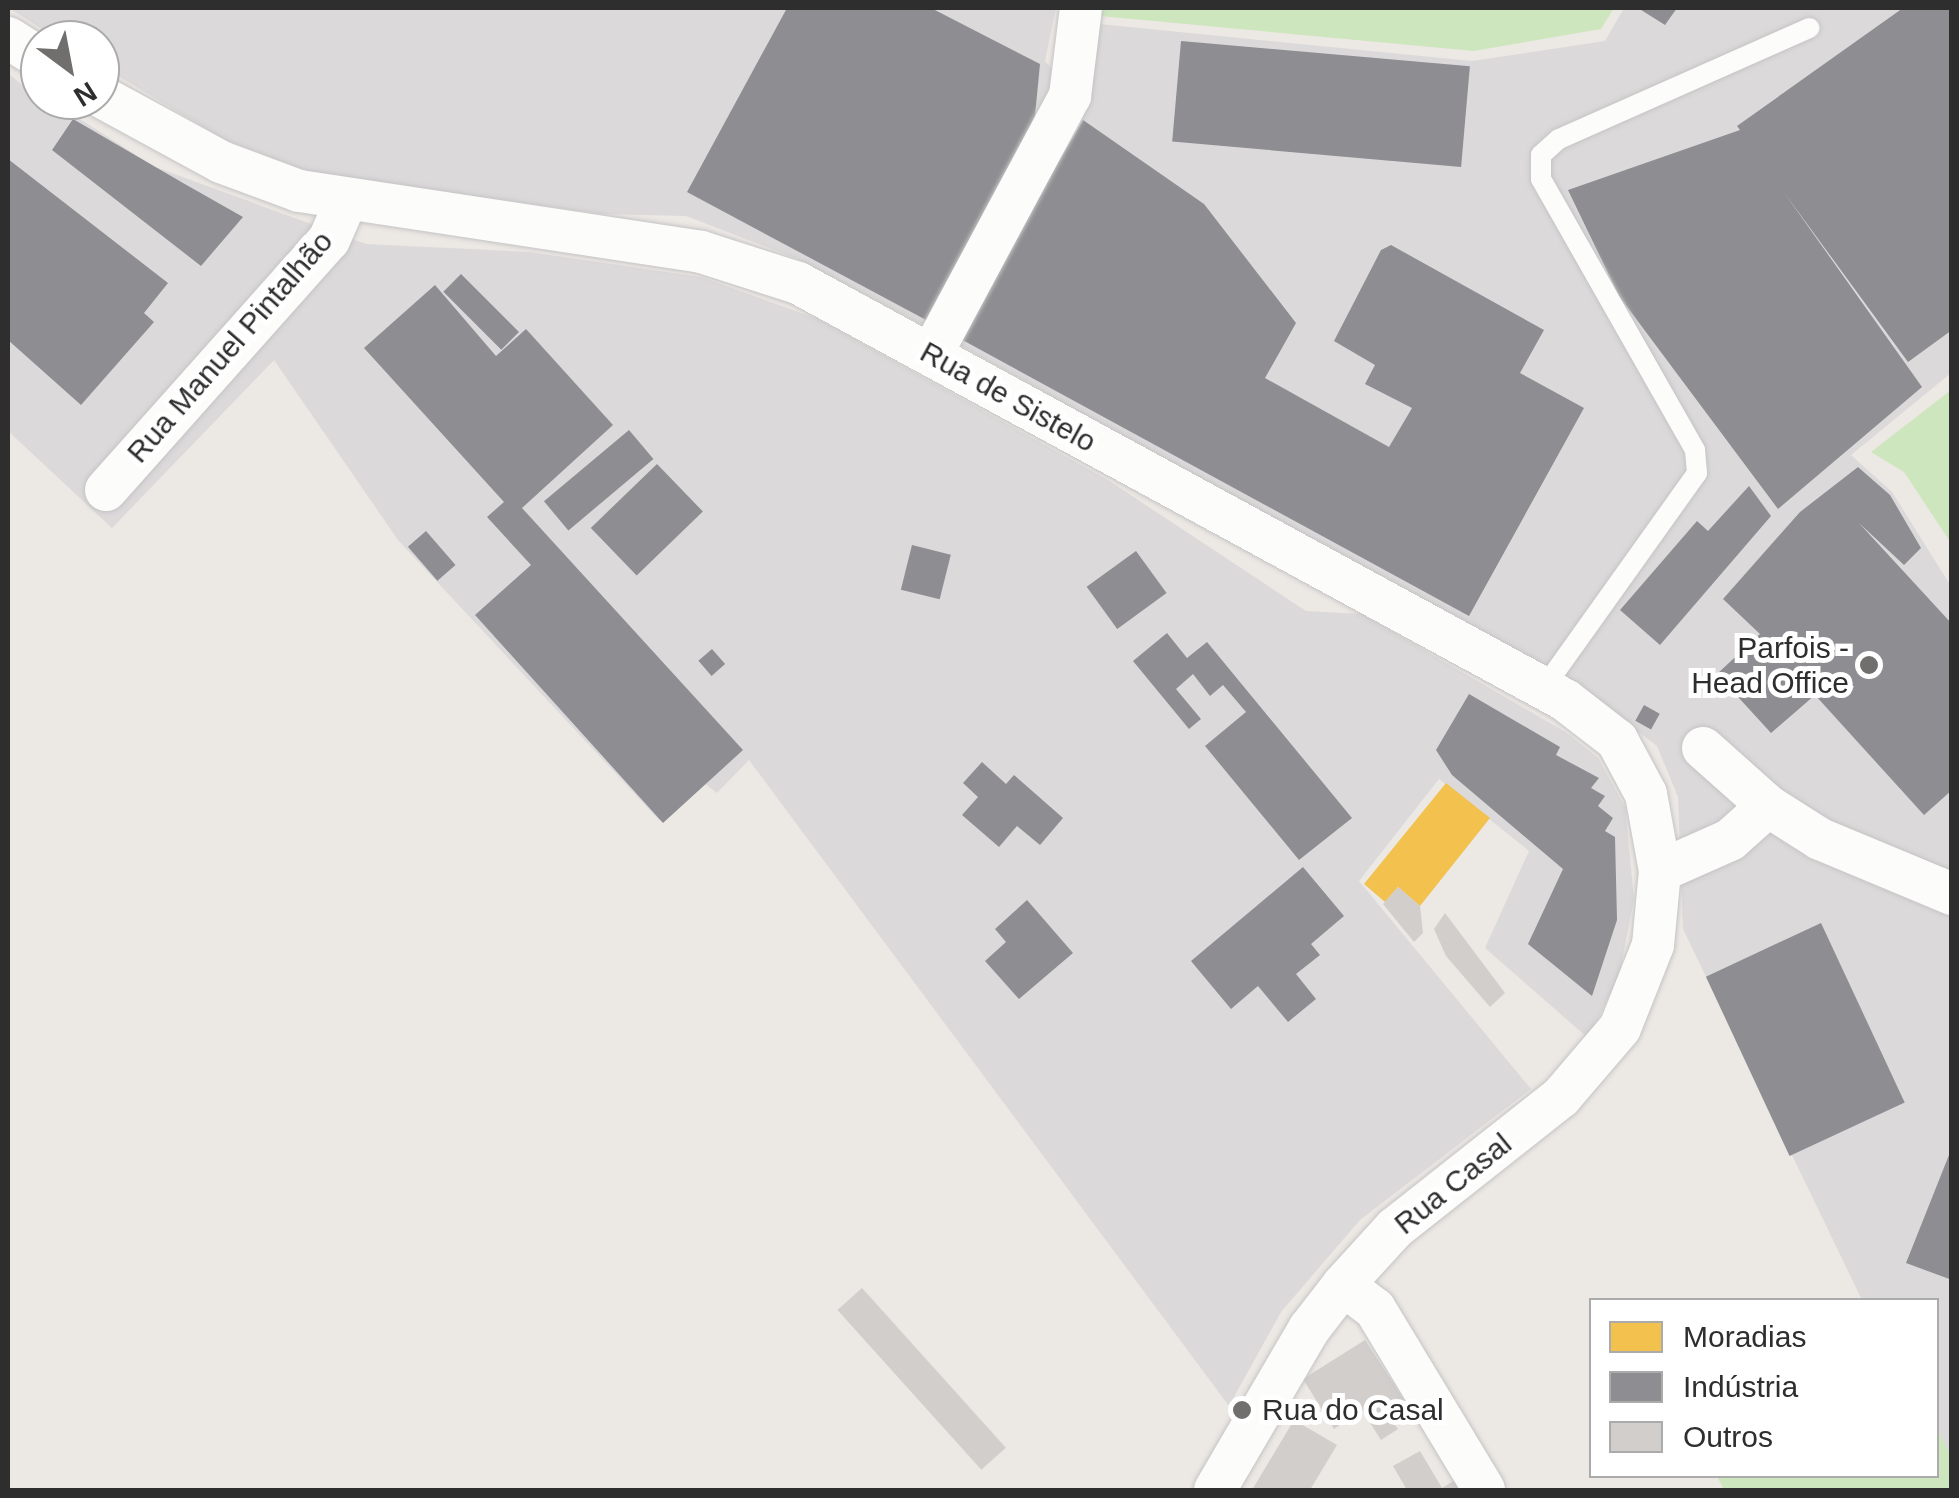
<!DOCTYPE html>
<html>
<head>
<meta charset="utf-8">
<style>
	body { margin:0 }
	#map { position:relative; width:1959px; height:1498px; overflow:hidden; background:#ece8e4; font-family:Arial,sans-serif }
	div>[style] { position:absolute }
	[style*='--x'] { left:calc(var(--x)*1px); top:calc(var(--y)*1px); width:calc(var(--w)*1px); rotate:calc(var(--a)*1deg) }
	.industrial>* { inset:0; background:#dcd9db }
	.green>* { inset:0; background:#cee6be }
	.homes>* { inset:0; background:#f2c14e }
	.industry>* { inset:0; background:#8d8d92; transform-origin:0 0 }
	.building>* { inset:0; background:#d1cecb; transform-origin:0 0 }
	.roads { filter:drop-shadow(0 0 2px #c5c4c5) drop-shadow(0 0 2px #c5c4c5) }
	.lane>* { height:20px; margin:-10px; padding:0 10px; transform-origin:10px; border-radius:10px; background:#fcfcfb }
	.street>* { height:42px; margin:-21px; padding:0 21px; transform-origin:21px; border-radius:21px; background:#fcfcfb }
	.dots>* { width:28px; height:28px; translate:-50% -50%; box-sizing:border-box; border:5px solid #fff; border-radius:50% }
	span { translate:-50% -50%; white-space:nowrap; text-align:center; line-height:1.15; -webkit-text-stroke:10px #fff; paint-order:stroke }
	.street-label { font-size:30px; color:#2e2e2e }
	.poi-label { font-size:30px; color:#2e2e2e }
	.right { translate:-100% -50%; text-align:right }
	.left { translate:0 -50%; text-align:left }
	.frame { position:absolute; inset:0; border:10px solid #2e2e2e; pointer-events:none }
	.legend { position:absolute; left:1589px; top:1298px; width:350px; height:180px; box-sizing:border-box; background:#fff; border:2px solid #ababab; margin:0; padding:12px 18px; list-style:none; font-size:30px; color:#2e2e2e }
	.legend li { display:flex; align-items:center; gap:20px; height:50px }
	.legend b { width:50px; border:2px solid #ababab }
	.north { position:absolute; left:20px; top:20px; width:100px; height:100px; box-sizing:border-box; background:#fff; border:2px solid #ababab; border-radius:50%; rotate:148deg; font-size:28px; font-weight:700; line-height:40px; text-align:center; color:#2e2e2e }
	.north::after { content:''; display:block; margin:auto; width:35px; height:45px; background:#706f6e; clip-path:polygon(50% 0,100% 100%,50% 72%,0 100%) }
</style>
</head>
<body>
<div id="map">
	<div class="industrial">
		<div style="clip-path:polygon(9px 8px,1056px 8px,1045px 61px,1060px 78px,932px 330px,798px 259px,686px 216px,602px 214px,315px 174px,225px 140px,100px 65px,100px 40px,59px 40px)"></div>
		<div style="clip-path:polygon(1624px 8px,1951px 8px,1951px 373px,1851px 455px,1892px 492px,1951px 586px,1951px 1479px,1937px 1449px,1936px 1300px,1862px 1300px,1683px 929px,1678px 797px,1657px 746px,1616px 715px,953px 341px,1099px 24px,1472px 61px,1605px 41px)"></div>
		<div style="clip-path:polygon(8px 73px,40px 100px,50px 100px,155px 167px,366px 244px,529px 252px,701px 277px,818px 319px,1108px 480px,1306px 611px,1362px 614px,1567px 733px,1598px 758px,1625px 807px,1634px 899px,1619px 976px,1588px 1038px,1485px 948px,1529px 851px,1439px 779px,1359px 881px,1531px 1089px,1360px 1220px,1281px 1312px,1229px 1406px,749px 760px,717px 793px,695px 776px,660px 821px,398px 540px,274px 360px,112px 528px,8px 431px)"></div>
	</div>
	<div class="green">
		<div style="clip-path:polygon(1102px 8px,1614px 8px,1601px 29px,1474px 51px,1100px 16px)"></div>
		<div style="clip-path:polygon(1951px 390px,1951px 543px,1904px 472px,1871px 452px)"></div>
		<div style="clip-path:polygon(1937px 1428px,1951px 1456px,1951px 1490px,1724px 1490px,1717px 1476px,1936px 1476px)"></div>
	</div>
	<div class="homes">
		<div style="clip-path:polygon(1446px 783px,1490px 818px,1420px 906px,1398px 887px,1385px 902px,1364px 884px)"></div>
	</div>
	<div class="industry">
		<div style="clip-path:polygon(787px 8px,931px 8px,1040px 64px,1034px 126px,928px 321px,687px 192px)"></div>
		<div style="clip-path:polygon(1638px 8px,1677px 8px,1665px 25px)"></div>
		<div style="clip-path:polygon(1903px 8px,1952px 8px,1952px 330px,1908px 362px,1783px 191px,1922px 387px,1778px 509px,1619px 296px,1568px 190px,1740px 130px,1737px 126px)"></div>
		<div style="left:1181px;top:41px;width:290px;height:101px;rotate:5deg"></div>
		<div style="clip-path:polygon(73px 119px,183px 183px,243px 217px,201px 266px,52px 150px)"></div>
		<div style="clip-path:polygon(1083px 120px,1204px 204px,1296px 323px,1265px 378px,1389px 447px,1412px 408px,1365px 384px,1375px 365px,1334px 341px,1381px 250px,1391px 245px,1544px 330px,1520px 373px,1584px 408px,1469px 616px,957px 337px)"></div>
		<div style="clip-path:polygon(8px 159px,168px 283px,144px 313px,154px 322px,81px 405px,8px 340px)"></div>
		<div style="left:461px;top:274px;width:82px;height:25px;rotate:45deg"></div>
		<div style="clip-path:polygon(435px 285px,496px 356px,526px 329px,613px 425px,522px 508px,743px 750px,663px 823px,475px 615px,531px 565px,487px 517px,504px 502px,364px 348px)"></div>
		<div style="left:629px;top:430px;width:38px;height:111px;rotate:50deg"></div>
		<div style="left:657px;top:464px;width:66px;height:92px;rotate:46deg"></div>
		<div style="clip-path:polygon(1858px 467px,1890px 495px,1921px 548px,1904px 565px,1859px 523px,1952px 624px,1952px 790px,1924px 815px,1815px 695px,1771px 733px,1717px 674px,1760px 634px,1723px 599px,1800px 512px)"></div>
		<div style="clip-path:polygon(1749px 486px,1771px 516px,1660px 645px,1620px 610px,1697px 521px,1708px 531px)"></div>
		<div style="left:426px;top:531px;width:45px;height:24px;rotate:49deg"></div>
		<div style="left:912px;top:545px;width:40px;height:46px;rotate:14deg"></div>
		<div style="left:1136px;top:551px;width:52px;height:61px;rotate:54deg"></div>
		<div style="clip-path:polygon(1167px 633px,1187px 658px,1207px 642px,1352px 818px,1299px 860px,1205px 746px,1246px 712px,1223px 685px,1210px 696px,1193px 674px,1176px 689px,1201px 719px,1189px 729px,1133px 661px)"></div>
		<div style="left:712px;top:649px;width:20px;height:18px;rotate:49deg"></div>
		<div style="clip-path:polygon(1469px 694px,1560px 747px,1556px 755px,1599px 778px,1591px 788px,1605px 796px,1598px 806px,1613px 818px,1605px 831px,1615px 837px,1617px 920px,1592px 996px,1528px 944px,1563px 869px,1452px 775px,1436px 750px)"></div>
		<div style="left:1644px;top:705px;width:18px;height:18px;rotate:29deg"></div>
		<div style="clip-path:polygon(982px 762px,1006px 784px,1014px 775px,1063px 818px,1040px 845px,1017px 826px,999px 847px,962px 815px,978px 797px,963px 783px)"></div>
		<div style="clip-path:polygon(1303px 867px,1344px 916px,1311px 944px,1320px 955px,1296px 974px,1316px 999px,1288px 1022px,1258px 986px,1231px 1009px,1191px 961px)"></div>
		<div style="clip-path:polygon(1027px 900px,1073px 953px,1019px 999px,985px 961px,1006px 942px,995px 929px)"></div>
		<div style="left:1821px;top:923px;width:198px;height:127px;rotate:65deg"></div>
		<div style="clip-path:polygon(1951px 1150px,1952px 1150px,1952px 1280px,1906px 1263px)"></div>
	</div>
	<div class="building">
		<div style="clip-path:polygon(1398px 887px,1420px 906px,1423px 933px,1414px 942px,1383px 904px)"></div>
		<div style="clip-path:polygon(1445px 913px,1505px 993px,1490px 1007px,1446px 956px,1434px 929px)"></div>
		<div style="left:862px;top:1288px;width:215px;height:33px;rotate:48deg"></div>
		<div style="clip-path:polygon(1365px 1340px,1404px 1400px,1386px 1411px,1398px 1429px,1381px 1440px,1362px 1410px,1334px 1429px,1303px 1379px)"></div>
		<div style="clip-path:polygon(1294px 1420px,1337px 1445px,1310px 1490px,1252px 1490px)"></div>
		<div style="clip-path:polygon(1420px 1451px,1442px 1488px,1465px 1474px,1475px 1490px,1407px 1490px,1393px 1466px)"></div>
	</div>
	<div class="roads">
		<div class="lane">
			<div style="--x:1543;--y:689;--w:265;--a:-54.5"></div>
			<div style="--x:1697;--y:473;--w:23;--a:-95"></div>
			<div style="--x:1695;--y:450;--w:312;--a:-119.6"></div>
			<div style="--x:1541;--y:179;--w:24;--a:-90"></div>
			<div style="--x:1541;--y:155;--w:24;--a:-42"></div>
			<div style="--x:1559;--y:139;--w:274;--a:-23.9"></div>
		</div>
		<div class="street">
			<div style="--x:8;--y:38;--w:38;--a:32"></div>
			<div style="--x:100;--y:96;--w:138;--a:28.6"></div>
			<div style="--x:221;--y:162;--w:83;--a:20.4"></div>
			<div style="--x:299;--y:191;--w:407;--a:8.6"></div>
			<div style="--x:701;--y:252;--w:102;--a:17.7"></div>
			<div style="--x:798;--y:283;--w:873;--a:28.53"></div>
			<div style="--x:1565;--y:700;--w:66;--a:37.6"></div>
			<div style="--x:1617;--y:740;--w:61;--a:61.8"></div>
			<div style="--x:1646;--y:794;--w:78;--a:79.7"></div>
			<div style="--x:1660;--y:871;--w:74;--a:95.4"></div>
			<div style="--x:1653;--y:945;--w:89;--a:111.7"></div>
			<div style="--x:1620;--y:1028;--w:91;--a:130.5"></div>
			<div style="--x:1561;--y:1097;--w:211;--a:141.7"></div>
			<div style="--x:1395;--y:1228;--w:77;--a:132.4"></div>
			<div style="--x:1343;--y:1285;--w:56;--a:127.7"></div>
			<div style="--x:1309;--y:1329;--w:186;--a:120.3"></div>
			<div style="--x:931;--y:355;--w:294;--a:-61.8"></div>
			<div style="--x:1070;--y:96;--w:89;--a:-82.9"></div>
			<div style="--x:106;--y:490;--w:335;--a:-48.3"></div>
			<div style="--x:329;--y:240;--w:43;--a:-66.4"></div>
			<div style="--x:1703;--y:748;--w:87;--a:41.7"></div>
			<div style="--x:1660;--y:871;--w:77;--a:-23.9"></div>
			<div style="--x:1730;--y:840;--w:51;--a:-41.8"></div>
			<div style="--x:1768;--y:806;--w:62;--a:32.4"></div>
			<div style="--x:1820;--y:839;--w:143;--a:22.6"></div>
			<div style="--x:1343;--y:1285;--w:40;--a:37"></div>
			<div style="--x:1375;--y:1309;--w:211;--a:58.9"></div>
		</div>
	</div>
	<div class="dots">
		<div style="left:1869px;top:665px;background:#706f6e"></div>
		<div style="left:1242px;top:1410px;background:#706f6e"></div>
	</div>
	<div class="street-label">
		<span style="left:230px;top:347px;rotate:-49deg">Rua Manuel Pintalhão</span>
		<span style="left:1008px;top:397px;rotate:29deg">Rua de Sistelo</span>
		<span style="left:1453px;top:1184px;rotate:-39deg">Rua Casal</span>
	</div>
	<div class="poi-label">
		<span class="right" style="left:1849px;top:665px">Parfois -<br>Head Office</span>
		<span class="left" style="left:1262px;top:1410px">Rua do Casal</span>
	</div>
	<div class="frame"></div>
	<ul class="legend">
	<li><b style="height:28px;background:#f2c14e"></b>Moradias</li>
	<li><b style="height:28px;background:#8d8d92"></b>Indústria</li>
	<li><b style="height:28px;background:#d1cecb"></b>Outros</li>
	</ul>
	<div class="north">N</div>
</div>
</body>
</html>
